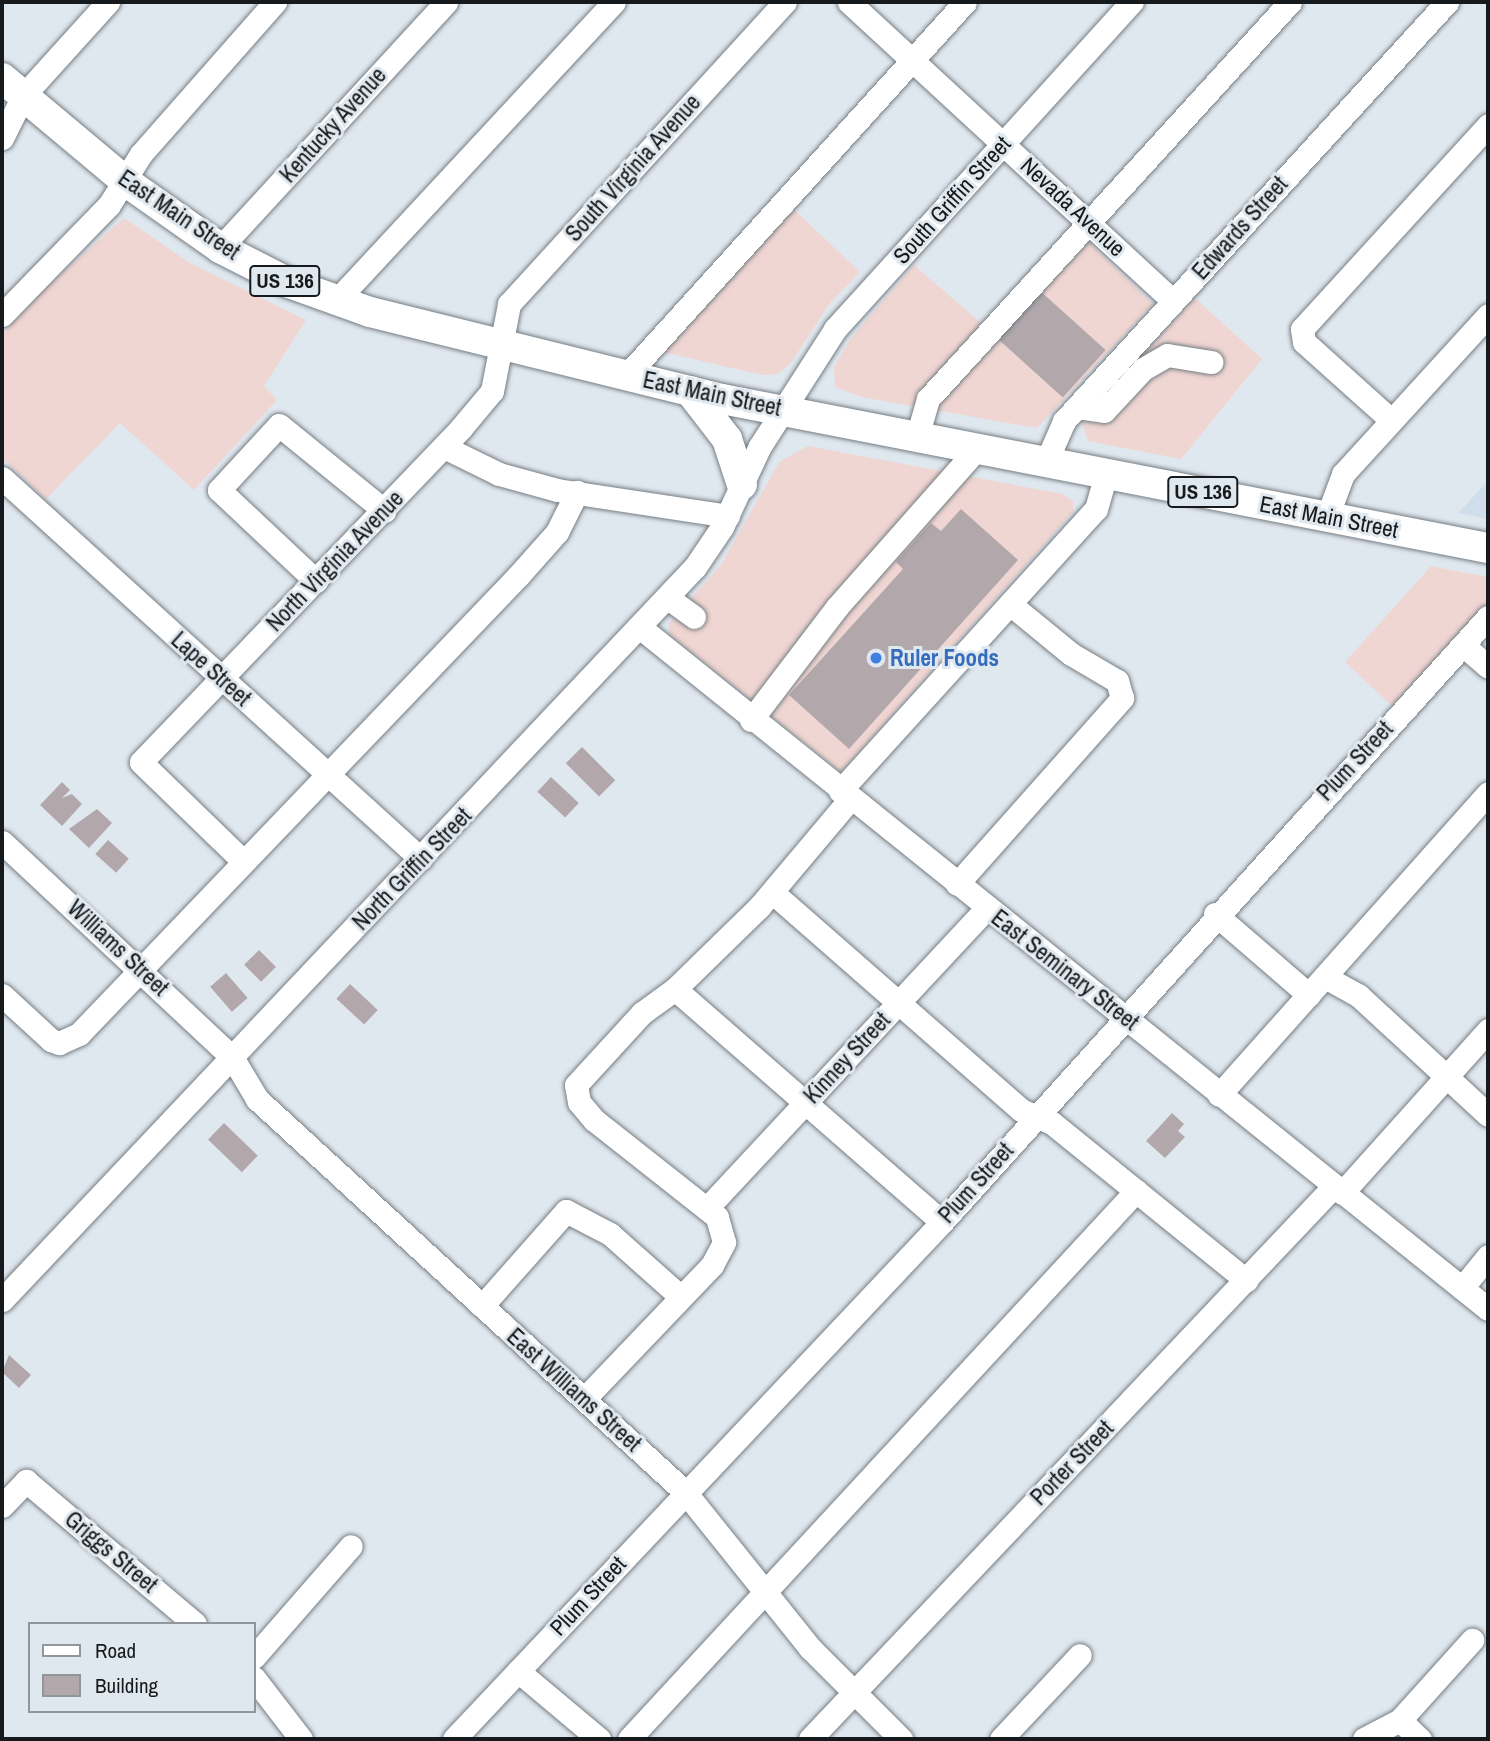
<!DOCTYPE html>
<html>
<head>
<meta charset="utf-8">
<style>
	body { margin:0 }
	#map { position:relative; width:1490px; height:1741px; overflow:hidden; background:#e0e8ef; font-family:"Archivo Narrow",sans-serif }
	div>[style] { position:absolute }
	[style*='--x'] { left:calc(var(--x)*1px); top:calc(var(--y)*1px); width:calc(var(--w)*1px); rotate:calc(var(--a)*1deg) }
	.commercial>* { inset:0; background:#f0d6d2 }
	.built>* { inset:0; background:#cfdeea }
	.building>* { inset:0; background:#b2a8ac; transform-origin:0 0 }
	.roads { filter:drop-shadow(0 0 2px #767e84) drop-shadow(0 0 2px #767e84) }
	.minor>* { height:23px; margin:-11.5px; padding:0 11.5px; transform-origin:11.5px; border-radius:11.5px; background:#fff }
	.major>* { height:30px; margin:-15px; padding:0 15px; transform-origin:15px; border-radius:15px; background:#fff }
	.dots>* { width:19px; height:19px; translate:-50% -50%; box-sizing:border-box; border:4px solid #e0e8ef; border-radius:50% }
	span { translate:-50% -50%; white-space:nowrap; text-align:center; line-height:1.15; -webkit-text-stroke:6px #e0e8ef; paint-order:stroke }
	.shield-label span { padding:2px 5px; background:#e0e8ef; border:2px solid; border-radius:5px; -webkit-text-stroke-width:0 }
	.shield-label { font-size:21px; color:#171a1c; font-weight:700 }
	.street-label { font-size:23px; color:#171a1c }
	.shop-label { font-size:23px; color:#366cbe; font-weight:700 }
	.left { translate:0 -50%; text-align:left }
	.frame { position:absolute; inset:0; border:4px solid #171a1c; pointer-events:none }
	.legend { position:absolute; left:28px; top:1622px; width:228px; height:91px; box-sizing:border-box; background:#e0e8ef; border:2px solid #90969b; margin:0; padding:9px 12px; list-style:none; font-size:21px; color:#171a1c }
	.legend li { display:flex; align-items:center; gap:14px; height:35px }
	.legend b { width:35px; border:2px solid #90969b }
</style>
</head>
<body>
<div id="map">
	<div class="commercial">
		<div style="clip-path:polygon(784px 200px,860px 272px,830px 303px,790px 364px,778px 374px,762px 375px,650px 349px)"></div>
		<div style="clip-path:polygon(124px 218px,190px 263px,306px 320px,264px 386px,277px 400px,194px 490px,120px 423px,46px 499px,2px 458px,2px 335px,36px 296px)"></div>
		<div style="clip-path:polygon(1079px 233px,1153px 304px,1037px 428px,861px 397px,835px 387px,834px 367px,851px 338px,914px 265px,990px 331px)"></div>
		<div style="clip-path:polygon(1195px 298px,1262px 359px,1181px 459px,1088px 441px,1081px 421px)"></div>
		<div style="clip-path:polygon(808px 446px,1063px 494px,1073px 501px,1073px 512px,841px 772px,669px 634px,669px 623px,721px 565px,779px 462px)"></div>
		<div style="clip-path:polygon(1431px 566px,1488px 577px,1488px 604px,1392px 706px,1345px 662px)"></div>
	</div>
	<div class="built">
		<div style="clip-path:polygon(1488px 481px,1488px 519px,1458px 513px)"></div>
	</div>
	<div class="building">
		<div style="left:1038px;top:289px;width:91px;height:64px;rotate:42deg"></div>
		<div style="clip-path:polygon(961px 509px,1018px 560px,849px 749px,789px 695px,903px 569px,896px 562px,931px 523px,941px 531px)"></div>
		<div style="left:582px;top:747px;width:47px;height:23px;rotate:45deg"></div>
		<div style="left:551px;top:777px;width:38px;height:20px;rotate:43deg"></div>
		<div style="clip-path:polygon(62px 782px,70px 790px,62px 798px,72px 794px,82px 804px,62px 826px,40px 805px)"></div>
		<div style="clip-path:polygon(97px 809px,112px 823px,89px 848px,69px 829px)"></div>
		<div style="left:108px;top:840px;width:28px;height:19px;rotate:42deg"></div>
		<div style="left:259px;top:950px;width:24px;height:21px;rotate:45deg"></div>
		<div style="left:226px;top:973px;width:33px;height:21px;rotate:49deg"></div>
		<div style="left:350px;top:984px;width:38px;height:20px;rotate:43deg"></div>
		<div style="clip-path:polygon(1172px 1113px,1184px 1124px,1178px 1131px,1185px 1137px,1165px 1158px,1146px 1141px)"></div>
		<div style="left:224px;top:1123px;width:47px;height:23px;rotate:44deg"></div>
		<div style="clip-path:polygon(9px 1355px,31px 1375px,19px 1388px,2px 1372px)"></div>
	</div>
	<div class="roads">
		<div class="minor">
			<div style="--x:849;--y:2;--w:441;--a:42.7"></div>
			<div style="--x:2;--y:138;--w:47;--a:-63.4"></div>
			<div style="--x:23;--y:96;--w:127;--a:-47.9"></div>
			<div style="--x:220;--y:248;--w:334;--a:-47.4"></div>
			<div style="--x:336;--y:301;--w:408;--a:-47.1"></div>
			<div style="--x:2;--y:315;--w:153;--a:-45.8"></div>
			<div style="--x:109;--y:205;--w:60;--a:-57.9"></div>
			<div style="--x:141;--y:154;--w:203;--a:-48.6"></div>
			<div style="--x:627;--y:375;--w:503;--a:-47.82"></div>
			<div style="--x:1077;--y:407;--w:27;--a:8"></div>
			<div style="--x:1104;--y:411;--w:57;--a:-47.1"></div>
			<div style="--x:1143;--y:369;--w:28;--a:-30"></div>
			<div style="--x:1167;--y:355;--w:45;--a:9"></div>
			<div style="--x:1391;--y:420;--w:117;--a:-138.1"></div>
			<div style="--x:1304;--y:342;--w:13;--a:-99"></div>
			<div style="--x:1302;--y:329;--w:276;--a:-47.6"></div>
			<div style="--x:917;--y:437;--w:40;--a:-74"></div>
			<div style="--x:928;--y:399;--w:537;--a:-47.64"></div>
			<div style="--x:444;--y:447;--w:61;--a:26.1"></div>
			<div style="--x:499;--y:474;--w:60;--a:15.4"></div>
			<div style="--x:557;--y:490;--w:173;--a:8.6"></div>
			<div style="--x:1046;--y:462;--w:45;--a:-66.3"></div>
			<div style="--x:1064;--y:421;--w:568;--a:-47.57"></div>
			<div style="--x:2;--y:478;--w:566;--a:42.28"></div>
			<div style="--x:1327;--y:517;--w:46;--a:-69.6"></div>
			<div style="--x:1343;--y:474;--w:215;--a:-47.6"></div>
			<div style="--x:316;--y:581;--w:133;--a:-136.8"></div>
			<div style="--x:219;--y:490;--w:88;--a:-47.3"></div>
			<div style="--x:279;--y:425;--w:136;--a:39.1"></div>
			<div style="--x:668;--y:598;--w:32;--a:36"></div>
			<div style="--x:642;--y:629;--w:1085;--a:38.79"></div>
			<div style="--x:1463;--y:645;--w:33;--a:41"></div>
			<div style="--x:751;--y:720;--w:142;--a:-52.7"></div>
			<div style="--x:837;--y:607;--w:211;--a:-48.5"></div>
			<div style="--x:840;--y:791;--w:381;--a:-47.8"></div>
			<div style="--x:1096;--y:509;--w:36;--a:-74"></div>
			<div style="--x:2;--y:842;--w:315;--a:43.1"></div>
			<div style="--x:232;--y:1057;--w:49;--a:59.2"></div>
			<div style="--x:257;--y:1099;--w:581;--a:42.56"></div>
			<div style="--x:685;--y:1492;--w:200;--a:51.3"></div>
			<div style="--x:810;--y:1648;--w:129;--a:45"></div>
			<div style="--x:243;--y:861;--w:142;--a:-135.9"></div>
			<div style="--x:141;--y:762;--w:463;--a:-46.2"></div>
			<div style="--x:461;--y:428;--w:48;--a:-50"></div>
			<div style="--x:492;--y:391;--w:89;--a:-78.9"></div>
			<div style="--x:509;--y:304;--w:409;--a:-47.6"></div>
			<div style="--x:957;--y:884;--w:249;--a:-48.4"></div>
			<div style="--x:1122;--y:698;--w:18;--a:-106"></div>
			<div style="--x:1117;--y:681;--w:53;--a:-149.6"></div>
			<div style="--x:1071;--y:654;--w:79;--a:-140.7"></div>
			<div style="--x:772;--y:892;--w:331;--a:41.2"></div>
			<div style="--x:1021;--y:1110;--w:34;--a:23"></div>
			<div style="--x:1052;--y:1123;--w:250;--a:39"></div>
			<div style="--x:1215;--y:914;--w:124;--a:40.8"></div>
			<div style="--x:1325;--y:977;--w:38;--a:29"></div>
			<div style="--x:1358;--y:995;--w:177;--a:42.7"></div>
			<div style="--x:675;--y:989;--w:354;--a:41.1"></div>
			<div style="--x:2;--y:995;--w:67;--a:42.6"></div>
			<div style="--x:51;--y:1040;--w:9;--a:21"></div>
			<div style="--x:59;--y:1043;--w:22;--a:-24"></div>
			<div style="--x:79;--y:1034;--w:634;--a:-46.21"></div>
			<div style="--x:518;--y:576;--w:59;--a:-48.4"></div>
			<div style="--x:557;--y:532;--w:45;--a:-63.4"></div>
			<div style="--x:1219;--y:1095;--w:404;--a:-48.3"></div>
			<div style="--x:1342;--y:1193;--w:219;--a:-48.1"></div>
			<div style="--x:707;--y:1208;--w:410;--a:-47"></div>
			<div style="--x:1462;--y:1288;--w:41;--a:-50.9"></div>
			<div style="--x:2;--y:1300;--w:1009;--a:-46.61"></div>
			<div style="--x:695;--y:567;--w:48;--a:-56"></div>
			<div style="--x:722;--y:527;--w:89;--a:-64.9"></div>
			<div style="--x:760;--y:446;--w:139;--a:-57.3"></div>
			<div style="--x:835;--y:329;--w:442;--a:-47.8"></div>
			<div style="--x:482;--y:1306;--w:127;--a:-48.5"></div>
			<div style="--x:566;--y:1211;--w:50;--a:27.6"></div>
			<div style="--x:610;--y:1234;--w:95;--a:41.6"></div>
			<div style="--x:585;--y:1398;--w:184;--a:-46.3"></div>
			<div style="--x:712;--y:1265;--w:26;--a:-62"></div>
			<div style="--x:724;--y:1242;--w:26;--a:-106"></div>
			<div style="--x:717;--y:1217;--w:157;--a:-141.7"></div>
			<div style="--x:594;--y:1120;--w:23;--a:-130"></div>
			<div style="--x:579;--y:1102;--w:17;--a:-100"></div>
			<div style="--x:576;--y:1085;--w:98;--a:-47.5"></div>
			<div style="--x:642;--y:1013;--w:41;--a:-36"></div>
			<div style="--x:675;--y:989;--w:117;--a:-44.3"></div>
			<div style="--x:759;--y:907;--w:141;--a:-49.9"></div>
			<div style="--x:2;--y:1506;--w:35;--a:-46"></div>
			<div style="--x:26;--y:1481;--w:221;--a:40.2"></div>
			<div style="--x:254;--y:1657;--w:147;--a:-48.9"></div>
			<div style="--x:518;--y:1671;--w:106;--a:40"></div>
			<div style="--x:254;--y:1678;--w:77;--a:52.4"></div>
			<div style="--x:1400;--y:1720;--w:28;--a:44"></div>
			<div style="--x:454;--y:1739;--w:711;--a:-46.65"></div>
			<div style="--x:942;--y:1222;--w:815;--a:-47.93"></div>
			<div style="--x:629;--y:1739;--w:747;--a:-47.23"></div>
			<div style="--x:810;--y:1739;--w:762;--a:-46.54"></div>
			<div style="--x:1001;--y:1739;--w:115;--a:-46.8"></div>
			<div style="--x:1364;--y:1739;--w:41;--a:-27.8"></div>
			<div style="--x:1400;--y:1720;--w:108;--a:-48"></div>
		</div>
		<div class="major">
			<div style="--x:2;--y:78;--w:160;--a:39.9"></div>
			<div style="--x:125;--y:181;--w:116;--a:35.2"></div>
			<div style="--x:220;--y:248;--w:77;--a:26.9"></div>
			<div style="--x:289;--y:283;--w:86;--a:19.7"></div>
			<div style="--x:370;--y:312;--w:363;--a:13.9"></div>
			<div style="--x:722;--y:399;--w:780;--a:11.01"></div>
			<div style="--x:690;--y:391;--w:61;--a:52.4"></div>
			<div style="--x:727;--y:439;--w:48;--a:71.9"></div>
		</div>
	</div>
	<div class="dots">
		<div style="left:876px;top:658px;background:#3f7fe0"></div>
	</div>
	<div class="shield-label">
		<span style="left:285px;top:281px">US 136</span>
		<span style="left:1203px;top:492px">US 136</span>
	</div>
	<div class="street-label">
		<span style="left:333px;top:125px;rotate:-48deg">Kentucky Avenue</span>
		<span style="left:633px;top:168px;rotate:-48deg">South Virginia Avenue</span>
		<span style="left:952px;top:200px;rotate:-48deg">South Griffin Street</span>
		<span style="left:1073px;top:207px;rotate:43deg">Nevada Avenue</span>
		<span style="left:179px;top:215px;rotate:34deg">East Main Street</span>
		<span style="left:1240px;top:228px;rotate:-48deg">Edwards Street</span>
		<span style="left:712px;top:394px;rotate:12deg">East Main Street</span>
		<span style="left:1329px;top:517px;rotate:11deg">East Main Street</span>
		<span style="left:335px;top:561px;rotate:-46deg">North Virginia Avenue</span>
		<span style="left:211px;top:669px;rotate:42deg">Lape Street</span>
		<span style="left:1355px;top:761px;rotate:-47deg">Plum Street</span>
		<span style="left:412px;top:869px;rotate:-46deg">North Griffin Street</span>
		<span style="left:118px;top:948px;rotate:43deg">Williams Street</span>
		<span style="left:1065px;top:970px;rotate:38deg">East Seminary Street</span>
		<span style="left:847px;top:1058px;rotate:-47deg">Kinney Street</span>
		<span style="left:976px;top:1183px;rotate:-48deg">Plum Street</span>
		<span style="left:574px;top:1390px;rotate:42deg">East Williams Street</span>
		<span style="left:1072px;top:1463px;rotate:-46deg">Porter Street</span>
		<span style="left:111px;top:1552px;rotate:40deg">Griggs Street</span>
		<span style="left:588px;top:1596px;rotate:-47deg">Plum Street</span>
	</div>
	<div class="shop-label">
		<span class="left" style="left:890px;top:658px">Ruler Foods</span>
	</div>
	<div class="frame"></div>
	<ul class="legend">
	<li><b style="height:9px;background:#fff"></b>Road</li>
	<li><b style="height:19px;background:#b2a8ac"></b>Building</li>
	</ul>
</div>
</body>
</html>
